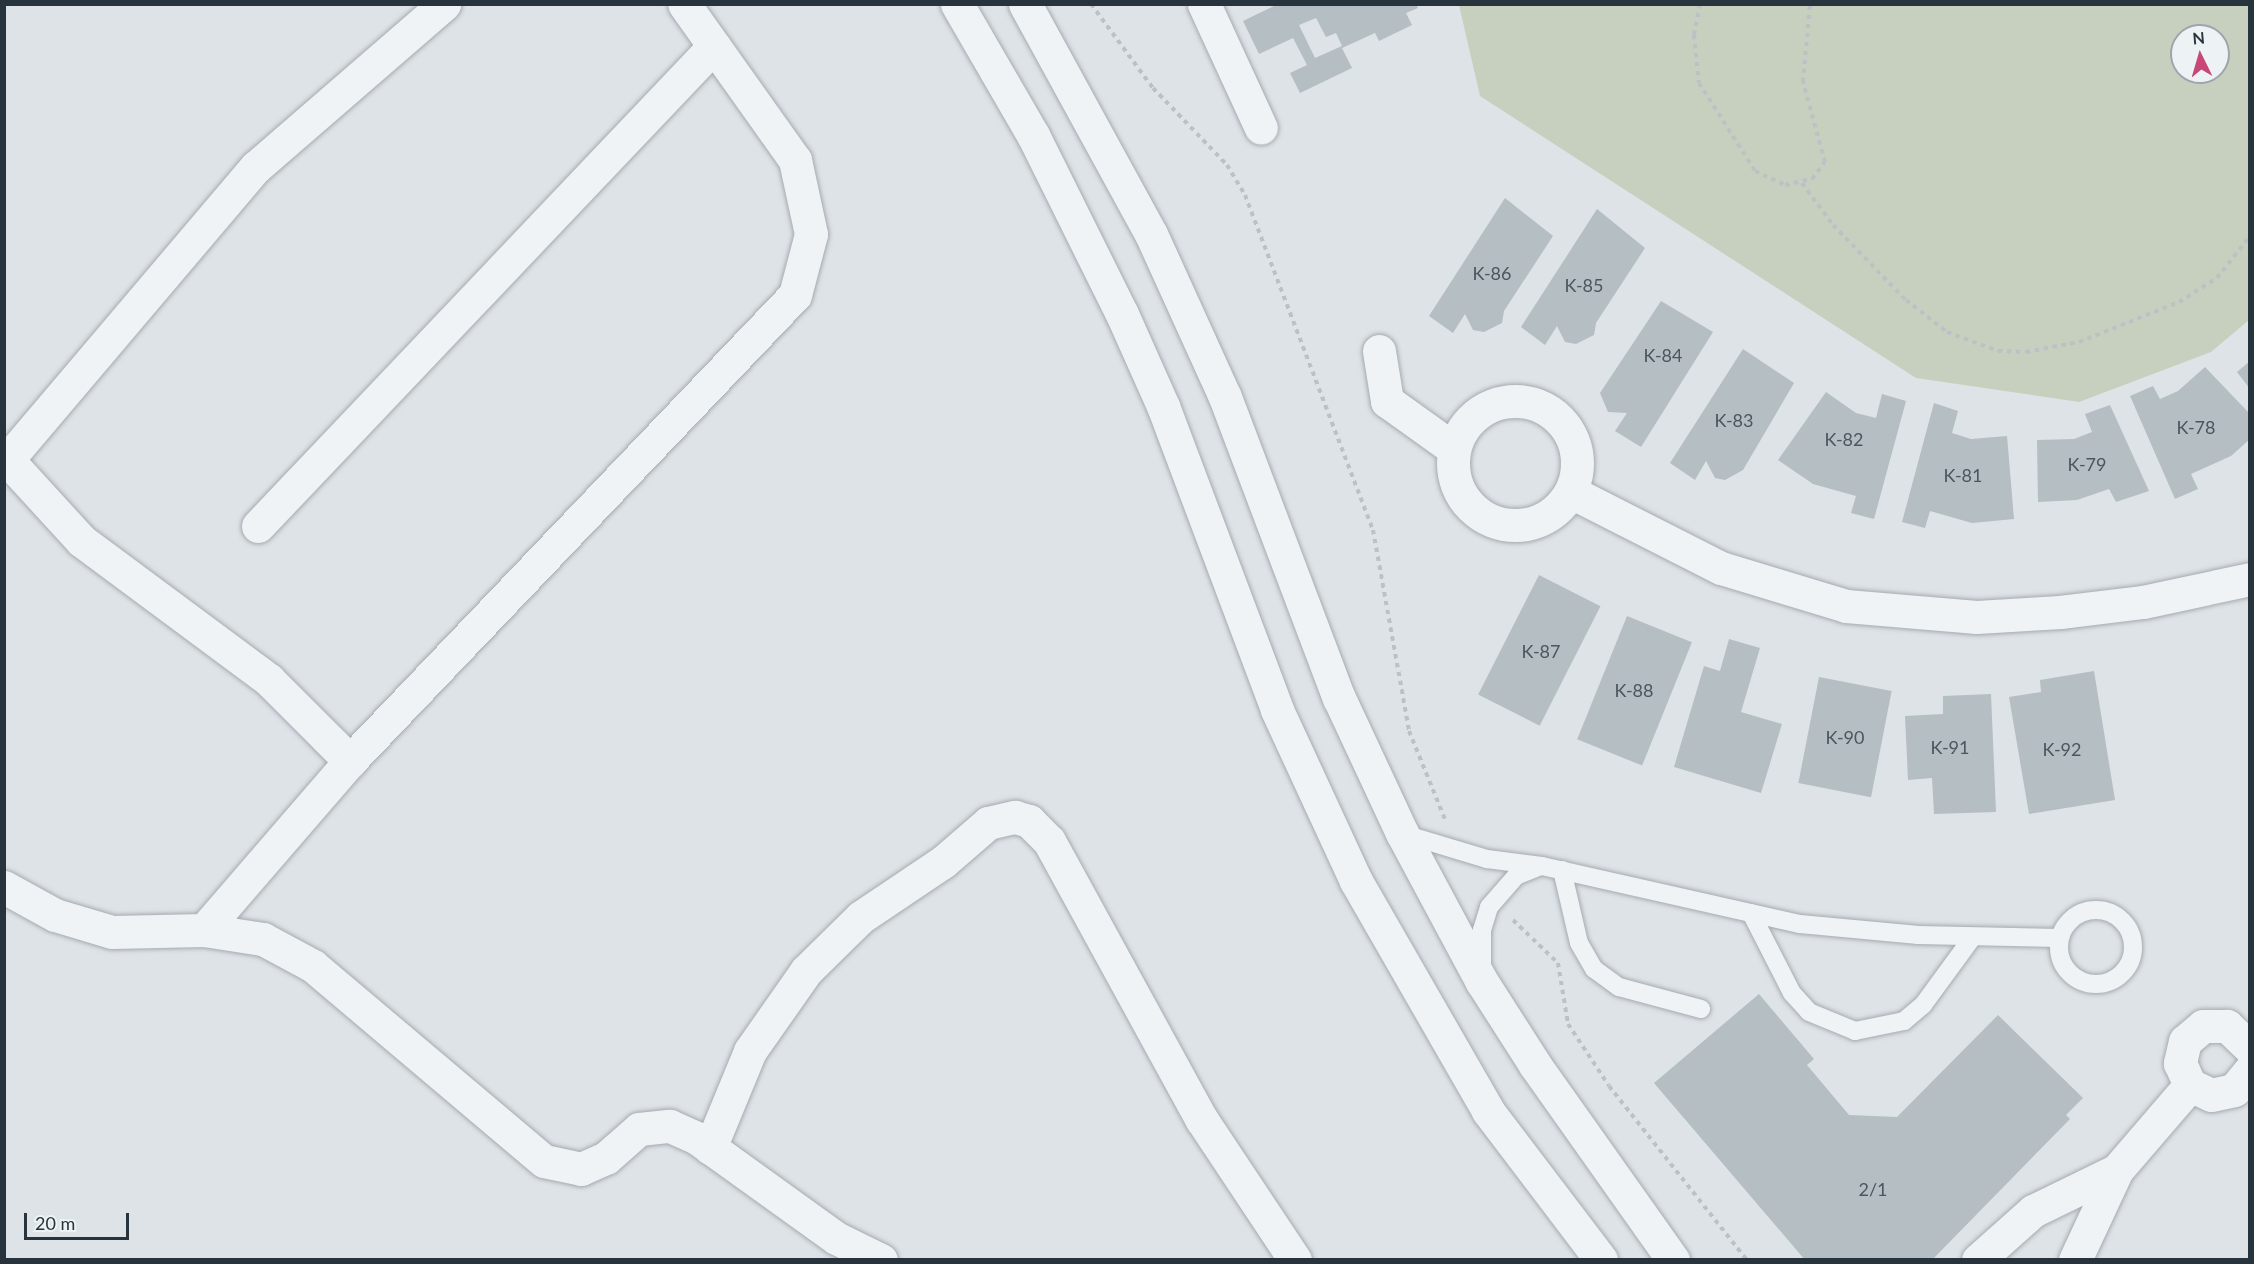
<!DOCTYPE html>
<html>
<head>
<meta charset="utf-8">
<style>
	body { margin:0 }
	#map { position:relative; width:2254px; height:1264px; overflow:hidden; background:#dee3e7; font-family:Lato,sans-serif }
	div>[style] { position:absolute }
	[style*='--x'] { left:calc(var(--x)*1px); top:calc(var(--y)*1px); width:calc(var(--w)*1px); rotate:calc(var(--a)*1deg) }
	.green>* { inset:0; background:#c7d0bf }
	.building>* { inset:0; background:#b5bec3; transform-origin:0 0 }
	.path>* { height:4px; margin-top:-2px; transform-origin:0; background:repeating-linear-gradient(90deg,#bcc1c5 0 4.5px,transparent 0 9px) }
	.roads { filter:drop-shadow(0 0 2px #a4abb1) drop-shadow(0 0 2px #a4abb1) }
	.service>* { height:18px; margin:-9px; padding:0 9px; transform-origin:9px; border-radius:9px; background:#f0f3f5 }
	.service>.ring { margin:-9px; padding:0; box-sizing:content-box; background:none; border:18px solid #f0f3f5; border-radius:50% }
	.minor>* { height:33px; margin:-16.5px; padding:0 16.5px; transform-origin:16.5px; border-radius:16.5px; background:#f0f3f5 }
	.minor>.ring { margin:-16.5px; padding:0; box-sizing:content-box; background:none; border:33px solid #f0f3f5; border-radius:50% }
	.tertiary>* { height:33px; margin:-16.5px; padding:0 16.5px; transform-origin:16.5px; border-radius:16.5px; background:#f0f3f5 }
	span { translate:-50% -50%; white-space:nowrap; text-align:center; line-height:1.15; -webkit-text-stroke:6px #edf2f5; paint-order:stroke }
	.number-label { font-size:18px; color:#4b565e }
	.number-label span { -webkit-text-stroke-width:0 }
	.frame { position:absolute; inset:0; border:6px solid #28343d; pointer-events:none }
	.north { position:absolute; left:2170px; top:24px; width:60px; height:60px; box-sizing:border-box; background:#edf2f5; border:2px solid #9ea6ab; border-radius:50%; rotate:355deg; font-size:16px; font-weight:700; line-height:24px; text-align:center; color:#28343d }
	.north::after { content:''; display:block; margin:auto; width:21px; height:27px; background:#c74776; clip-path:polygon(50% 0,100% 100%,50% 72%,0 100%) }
	.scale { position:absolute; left:24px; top:1213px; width:105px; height:27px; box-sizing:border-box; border:3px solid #28343d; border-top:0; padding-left:8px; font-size:18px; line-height:21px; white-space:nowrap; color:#28343d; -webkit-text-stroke:4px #edf2f5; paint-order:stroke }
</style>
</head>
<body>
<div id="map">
	<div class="green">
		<div style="clip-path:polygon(evenodd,1459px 5px,2249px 5px,2249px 320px,2211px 352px,2079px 402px,1916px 378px,1480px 96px,1459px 5px,2182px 36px,2218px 36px,2218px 72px,2182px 72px,2182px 36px)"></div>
	</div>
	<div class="building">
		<div style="clip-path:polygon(evenodd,1278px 4px,1416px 4px,1418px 8px,1406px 13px,1412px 25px,1379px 41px,1375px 33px,1342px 48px,1352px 68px,1300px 93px,1290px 73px,1307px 65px,1293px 38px,1259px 54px,1243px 21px,1278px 4px,1316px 18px,1326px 37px,1336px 33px,1342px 46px,1315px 58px,1299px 25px,1316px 18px)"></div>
		<div style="clip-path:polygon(1505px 198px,1553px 236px,1504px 311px,1502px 323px,1484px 332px,1473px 330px,1465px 314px,1453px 333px,1429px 316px)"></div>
		<div style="clip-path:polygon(1597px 209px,1645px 248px,1596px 323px,1594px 335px,1576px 344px,1565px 342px,1557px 326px,1545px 345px,1521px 327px)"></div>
		<div style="clip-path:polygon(1661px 301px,1713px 332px,1641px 447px,1615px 431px,1627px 413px,1608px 412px,1600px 393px)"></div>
		<div style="clip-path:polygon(1743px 349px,1794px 383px,1743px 470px,1725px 480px,1715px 478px,1706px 461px,1695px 480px,1670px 463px)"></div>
		<div style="clip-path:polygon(2250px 361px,2250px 389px,2237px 372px)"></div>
		<div style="clip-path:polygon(2205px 367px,2250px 414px,2250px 439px,2231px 456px,2191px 474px,2198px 489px,2175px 499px,2130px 396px,2153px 386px,2160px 399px,2178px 391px)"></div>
		<div style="clip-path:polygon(1826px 392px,1856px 413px,1876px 418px,1882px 394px,1906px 401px,1874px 519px,1851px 513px,1856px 496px,1813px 484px,1778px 460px)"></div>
		<div style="clip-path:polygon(1934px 403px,1958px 411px,1952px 433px,1971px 439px,2007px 436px,2014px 519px,1972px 523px,1930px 511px,1925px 528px,1902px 522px)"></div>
		<div style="clip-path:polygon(2110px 405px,2149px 491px,2116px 502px,2109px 489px,2077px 500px,2038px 502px,2037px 440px,2074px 439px,2092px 432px,2085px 414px)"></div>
		<div style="left:1539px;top:575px;width:69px;height:134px;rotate:27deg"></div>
		<div style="left:1627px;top:616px;width:70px;height:133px;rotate:22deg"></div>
		<div style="clip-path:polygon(1729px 639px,1760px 648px,1741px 712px,1782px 724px,1761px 793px,1674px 767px,1704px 666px,1720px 671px)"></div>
		<div style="clip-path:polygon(2094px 671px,2115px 800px,2029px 814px,2009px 697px,2041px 692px,2040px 680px)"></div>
		<div style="left:1819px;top:677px;width:74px;height:108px;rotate:11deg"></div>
		<div style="clip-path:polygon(1991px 694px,1996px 812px,1934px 814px,1932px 778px,1908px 780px,1905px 716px,1943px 714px,1943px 696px)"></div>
		<div style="clip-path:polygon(1759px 994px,1814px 1059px,1807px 1065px,1849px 1115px,1897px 1117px,1998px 1015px,2083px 1098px,2066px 1115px,2070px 1119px,1932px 1260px,1805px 1260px,1654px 1083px)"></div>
	</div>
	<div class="path">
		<div style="--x:1091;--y:4;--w:104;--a:53.6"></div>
		<div style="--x:1153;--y:88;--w:107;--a:46.1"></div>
		<div style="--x:1227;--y:165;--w:35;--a:59"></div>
		<div style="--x:1245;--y:195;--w:359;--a:69.1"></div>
		<div style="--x:1373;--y:530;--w:204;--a:79.8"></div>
		<div style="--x:1409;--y:731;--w:95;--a:67.8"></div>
		<div style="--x:1700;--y:4;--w:32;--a:101"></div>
		<div style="--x:1694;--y:35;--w:48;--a:84.1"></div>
		<div style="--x:1699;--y:83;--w:104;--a:57.5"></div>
		<div style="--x:1755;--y:171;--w:33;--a:25"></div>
		<div style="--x:1785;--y:185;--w:28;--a:-13"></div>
		<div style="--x:1812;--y:179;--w:21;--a:-53"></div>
		<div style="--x:1825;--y:162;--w:83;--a:-105.4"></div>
		<div style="--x:1803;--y:82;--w:78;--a:-84.9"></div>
		<div style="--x:1802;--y:183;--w:52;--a:53.6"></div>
		<div style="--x:1833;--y:225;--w:105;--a:45.8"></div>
		<div style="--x:1906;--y:300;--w:52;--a:38"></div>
		<div style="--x:1947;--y:332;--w:54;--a:20.4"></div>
		<div style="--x:1998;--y:351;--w:28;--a:2"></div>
		<div style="--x:2026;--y:352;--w:54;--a:-10.7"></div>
		<div style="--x:2079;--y:342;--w:108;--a:-21.8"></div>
		<div style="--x:2179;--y:302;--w:45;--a:-32.3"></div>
		<div style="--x:2217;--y:278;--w:53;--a:-51.8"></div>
		<div style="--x:1513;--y:920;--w:62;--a:43.7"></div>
		<div style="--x:1558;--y:963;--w:62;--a:80.7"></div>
		<div style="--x:1568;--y:1024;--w:74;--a:56.5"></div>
		<div style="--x:1609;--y:1086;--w:222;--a:51.6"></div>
	</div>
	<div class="roads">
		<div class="service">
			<div style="--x:1404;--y:834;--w:87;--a:16.8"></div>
			<div style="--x:1487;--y:859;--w:55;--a:7.3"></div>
			<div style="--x:1542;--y:866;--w:264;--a:12.7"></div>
			<div style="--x:1800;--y:924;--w:119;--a:5.3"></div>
			<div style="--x:1918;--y:935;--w:141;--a:1.2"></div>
			<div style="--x:1562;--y:870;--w:75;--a:76.9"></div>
			<div style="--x:1579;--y:943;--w:30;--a:60"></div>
			<div style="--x:1594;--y:969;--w:31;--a:36"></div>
			<div style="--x:1619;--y:987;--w:85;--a:15"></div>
			<div class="ring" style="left:2059px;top:910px;width:56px;height:56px"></div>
			<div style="--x:1751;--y:913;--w:90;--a:62.9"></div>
			<div style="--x:1792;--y:993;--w:25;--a:48"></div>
			<div style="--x:1809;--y:1012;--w:50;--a:22.4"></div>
			<div style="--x:1855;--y:1031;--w:50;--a:-11.5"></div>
			<div style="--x:1904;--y:1021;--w:25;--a:-40"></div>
			<div style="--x:1923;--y:1005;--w:83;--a:-53.8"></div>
			<div style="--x:1482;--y:972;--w:42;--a:-90"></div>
			<div style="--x:1482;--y:930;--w:24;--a:-73"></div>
			<div style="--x:1489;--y:907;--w:41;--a:-48.9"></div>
			<div style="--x:1516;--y:876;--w:24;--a:-22"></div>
		</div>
		<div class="minor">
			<div style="--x:1204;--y:4;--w:136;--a:65.3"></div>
			<div style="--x:1379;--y:351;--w:51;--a:80.9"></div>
			<div style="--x:1387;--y:401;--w:82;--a:35.6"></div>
			<div class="ring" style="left:1453px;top:401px;width:91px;height:91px"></div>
			<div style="--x:4;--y:456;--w:115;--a:47.5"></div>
			<div style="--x:82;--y:541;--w:233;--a:36.6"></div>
			<div style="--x:269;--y:680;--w:115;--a:45"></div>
			<div style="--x:8;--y:459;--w:383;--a:-49.7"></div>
			<div style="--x:256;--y:167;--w:249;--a:-40.9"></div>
			<div style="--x:1571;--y:492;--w:168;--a:26.9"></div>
			<div style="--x:1721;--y:568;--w:131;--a:16.9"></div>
			<div style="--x:1846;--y:606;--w:131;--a:4.8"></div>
			<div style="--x:1977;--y:617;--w:83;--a:-3.4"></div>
			<div style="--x:2060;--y:612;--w:84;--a:-6.9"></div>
			<div style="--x:2143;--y:602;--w:109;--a:-12.1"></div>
			<div style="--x:258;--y:526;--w:662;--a:-46.47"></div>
			<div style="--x:4;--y:887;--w:58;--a:28.8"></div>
			<div style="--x:55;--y:915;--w:59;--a:16.6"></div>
			<div style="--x:112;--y:932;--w:92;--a:-1.2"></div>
			<div style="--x:204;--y:930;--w:60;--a:8.7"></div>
			<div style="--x:263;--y:939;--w:57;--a:28.4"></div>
			<div style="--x:313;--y:966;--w:302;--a:40.2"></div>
			<div style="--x:544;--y:1161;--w:38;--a:12"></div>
			<div style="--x:581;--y:1169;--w:27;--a:-24"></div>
			<div style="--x:606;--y:1158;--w:44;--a:-41.3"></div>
			<div style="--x:639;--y:1129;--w:31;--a:-6"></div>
			<div style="--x:670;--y:1126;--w:30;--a:24"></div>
			<div style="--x:697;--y:1138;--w:171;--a:35.7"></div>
			<div style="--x:836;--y:1238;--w:50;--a:26.1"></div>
			<div style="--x:204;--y:930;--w:223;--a:-49.2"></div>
			<div style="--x:350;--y:761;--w:644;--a:-46.32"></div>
			<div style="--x:795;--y:295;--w:63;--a:-75.3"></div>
			<div style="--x:811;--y:234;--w:76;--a:-102.2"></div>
			<div style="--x:795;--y:160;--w:191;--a:-125.4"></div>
			<div style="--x:2250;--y:1048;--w:32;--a:-136"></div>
			<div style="--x:2227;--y:1026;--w:24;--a:180"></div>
			<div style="--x:2203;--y:1026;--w:23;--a:140"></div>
			<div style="--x:2185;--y:1041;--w:23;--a:103"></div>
			<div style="--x:2180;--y:1063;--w:24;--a:66"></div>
			<div style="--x:2190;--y:1085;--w:23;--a:25"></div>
			<div style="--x:2211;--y:1095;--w:24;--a:-12"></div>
			<div style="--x:2234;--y:1090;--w:26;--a:-51"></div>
			<div style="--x:710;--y:1148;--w:105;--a:-67.6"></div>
			<div style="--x:750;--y:1051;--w:98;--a:-55"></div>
			<div style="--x:806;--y:971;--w:77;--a:-44.5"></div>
			<div style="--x:861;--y:917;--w:99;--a:-33.9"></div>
			<div style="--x:943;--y:862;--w:60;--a:-40.9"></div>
			<div style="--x:988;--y:823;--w:28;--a:-13"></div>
			<div style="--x:1015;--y:817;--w:15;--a:16"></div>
			<div style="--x:1029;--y:821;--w:28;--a:45"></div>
			<div style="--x:1049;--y:841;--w:318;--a:61.3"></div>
			<div style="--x:1202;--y:1120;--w:168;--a:56.4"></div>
			<div style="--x:1978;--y:1260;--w:74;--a:-41.7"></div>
			<div style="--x:2033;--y:1211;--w:93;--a:-26"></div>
			<div style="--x:2075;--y:1260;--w:99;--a:-65"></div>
			<div style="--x:2117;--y:1170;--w:112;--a:-49.3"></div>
		</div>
		<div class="tertiary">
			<div style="--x:957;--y:4;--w:151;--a:59.9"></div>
			<div style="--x:1033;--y:135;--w:200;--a:63.6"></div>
			<div style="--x:1122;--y:314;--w:101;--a:66"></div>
			<div style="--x:1163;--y:406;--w:325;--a:69.4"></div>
			<div style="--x:1277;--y:710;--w:188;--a:65.2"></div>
			<div style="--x:1356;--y:881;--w:265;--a:60.1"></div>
			<div style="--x:1488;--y:1111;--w:187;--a:52.8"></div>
			<div style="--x:1025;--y:4;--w:262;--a:61.3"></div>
			<div style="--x:1151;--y:234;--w:179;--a:65.6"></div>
			<div style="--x:1225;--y:397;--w:322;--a:69.3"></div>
			<div style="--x:1339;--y:698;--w:149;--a:65"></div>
			<div style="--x:1402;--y:833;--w:169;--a:61.8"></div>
			<div style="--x:1482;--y:982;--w:98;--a:57.4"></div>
			<div style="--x:1535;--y:1065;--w:239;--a:54.7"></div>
		</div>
	</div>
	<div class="number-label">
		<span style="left:1492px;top:273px">K-86</span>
		<span style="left:1584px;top:285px">K-85</span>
		<span style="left:1663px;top:355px">K-84</span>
		<span style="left:1734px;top:420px">K-83</span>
		<span style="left:2196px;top:427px">K-78</span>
		<span style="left:1844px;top:439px">K-82</span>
		<span style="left:2087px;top:464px">K-79</span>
		<span style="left:1963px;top:475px">K-81</span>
		<span style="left:1541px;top:651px">K-87</span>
		<span style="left:1634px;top:690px">K-88</span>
		<span style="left:1845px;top:737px">K-90</span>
		<span style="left:1950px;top:747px">K-91</span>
		<span style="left:2062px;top:749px">K-92</span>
		<span style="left:1873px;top:1189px">2/1</span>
	</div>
	<div class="frame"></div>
	<div class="north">N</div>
	<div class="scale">20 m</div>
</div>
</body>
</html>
